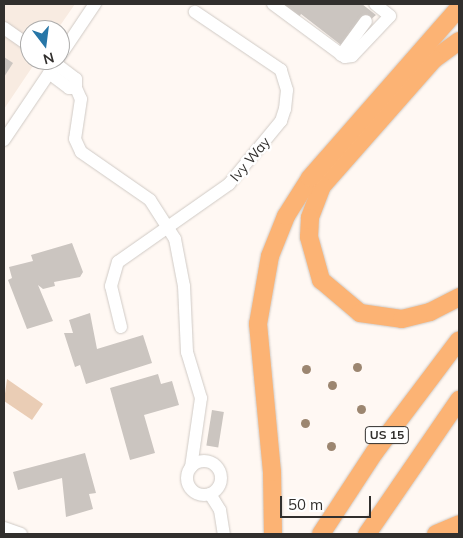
<!DOCTYPE html>
<html>
<head>
<meta charset="utf-8">
<style>
	body { margin:0 }
	#map { position:relative; width:463px; height:538px; overflow:hidden; background:#fff8f3; font-family:Mulish,sans-serif }
	div>[style] { position:absolute }
	[style*='--x'] { left:calc(var(--x)*1px); top:calc(var(--y)*1px); width:calc(var(--w)*1px); rotate:calc(var(--a)*1deg) }
	.built>* { inset:0; background:#f8ebe1 }
	.green>* { inset:0; background:#eacdb5 }
	.building>* { inset:0; background:#cbc5c0; transform-origin:0 0 }
	.roads { filter:drop-shadow(0 0 1px #d0cac5) drop-shadow(0 0 1px #d0cac5) }
	.minor>* { height:12px; margin:-6px; padding:0 6px; transform-origin:6px; border-radius:6px; background:#fff }
	.minor>.ring { margin:-6px; padding:0; box-sizing:content-box; background:none; border:12px solid #fff; border-radius:50% }
	.highway>* { height:18px; margin:-9px; padding:0 9px; transform-origin:9px; border-radius:9px; background:#fcb374 }
	.trees>* { width:9px; height:9px; margin:-4.5px; border-radius:50%; background:#9c8670 }
	span { translate:-50% -50%; white-space:nowrap; text-align:center; line-height:1.15; -webkit-text-stroke:4.5px #fff; paint-order:stroke }
	.shield-label span { padding:1px 4px; background:#fff; border:1px solid; border-radius:4px; -webkit-text-stroke-width:0 }
	.shield-label { font-size:12px; color:#312f2d; font-weight:700 }
	.street-label { font-size:14px; color:#312f2d }
	.frame { position:absolute; inset:0; border:5px solid #312f2d; pointer-events:none }
	.north { position:absolute; left:20px; top:20px; width:50px; height:50px; box-sizing:border-box; background:#fff; border:1px solid #adacab; border-radius:50%; rotate:165deg; font-size:14px; font-weight:700; line-height:20px; text-align:center; color:#312f2d }
	.north::after { content:''; display:block; margin:auto; width:18px; height:22px; background:#2776a7; clip-path:polygon(50% 0,100% 100%,50% 72%,0 100%) }
	.scale { position:absolute; left:280px; top:496px; width:91px; height:22px; box-sizing:border-box; border:2px solid #312f2d; border-top:0; padding-left:6px; font-size:15px; line-height:18px; white-space:nowrap; color:#312f2d; -webkit-text-stroke:4px #fff; paint-order:stroke }
</style>
</head>
<body>
<div id="map">
	<div class="built">
		<div style="clip-path:polygon(4px 4px,75px 4px,57px 30px,30px 30px,30px 60px,37px 60px,4px 109px)"></div>
	</div>
	<div class="green">
		<div style="clip-path:polygon(7px 379px,43px 404px,32px 420px,4px 401px)"></div>
	</div>
	<div class="building">
		<div style="clip-path:polygon(276px 4px,362px 4px,376px 15px,341px 45px,301px 14px,297px 20px)"></div>
		<div style="clip-path:polygon(4px 57px,13px 63px,4px 77px)"></div>
		<div style="clip-path:polygon(72px 243px,83px 272px,80px 277px,54px 282px,55px 286px,43px 289px,38px 285px,53px 321px,27px 329px,8px 280px,12px 278px,9px 267px,33px 261px,31px 255px)"></div>
		<div style="clip-path:polygon(90px 313px,97px 349px,143px 335px,152px 363px,86px 384px,80px 365px,75px 367px,64px 333px,73px 333px,69px 320px)"></div>
		<div style="clip-path:polygon(158px 374px,161px 384px,172px 381px,179px 405px,144px 415px,155px 453px,130px 460px,110px 388px)"></div>
		<div style="left:212px;top:410px;width:12px;height:36px;rotate:9deg"></div>
		<div style="clip-path:polygon(85px 453px,96px 493px,89px 494px,93px 509px,66px 517px,62px 478px,18px 490px,13px 472px)"></div>
	</div>
	<div class="roads">
		<div class="minor">
			<div style="--x:273;--y:4;--w:89;--a:36.4"></div>
			<div style="--x:345;--y:57;--w:7;--a:-8"></div>
			<div style="--x:352;--y:56;--w:55;--a:-46.5"></div>
			<div style="--x:390;--y:16;--w:19;--a:-141"></div>
			<div style="--x:4;--y:28;--w:32;--a:35"></div>
			<div style="--x:341;--y:55;--w:42;--a:-53.7"></div>
			<div style="--x:60;--y:56;--w:63;--a:-56.1"></div>
			<div style="--x:49;--y:73;--w:25;--a:37"></div>
			<div style="--x:69;--y:88;--w:7;--a:0"></div>
			<div style="--x:76;--y:88;--w:9;--a:-90"></div>
			<div style="--x:76;--y:79;--w:31;--a:-143"></div>
			<div style="--x:76;--y:88;--w:12;--a:66"></div>
			<div style="--x:81;--y:99;--w:40;--a:98.5"></div>
			<div style="--x:75;--y:139;--w:14;--a:65"></div>
			<div style="--x:81;--y:152;--w:84;--a:34.8"></div>
			<div style="--x:150;--y:200;--w:46;--a:57.3"></div>
			<div style="--x:175;--y:239;--w:48;--a:79.2"></div>
			<div style="--x:184;--y:286;--w:66;--a:87.4"></div>
			<div style="--x:187;--y:352;--w:48;--a:73.1"></div>
			<div style="--x:201;--y:398;--w:70;--a:98.2"></div>
			<div style="--x:4;--y:140;--w:97;--a:-56"></div>
			<div style="--x:121;--y:327;--w:42;--a:-103.7"></div>
			<div style="--x:111;--y:286;--w:25;--a:-74"></div>
			<div style="--x:118;--y:262;--w:136;--a:-35.1"></div>
			<div style="--x:229;--y:184;--w:82;--a:-50.5"></div>
			<div style="--x:281;--y:121;--w:13;--a:-72"></div>
			<div style="--x:285;--y:109;--w:19;--a:-84"></div>
			<div style="--x:287;--y:90;--w:21;--a:-107"></div>
			<div style="--x:281;--y:70;--w:104;--a:-146"></div>
			<div class="ring" style="left:187px;top:461px;width:22px;height:22px"></div>
			<div style="--x:210;--y:494;--w:19;--a:58"></div>
			<div style="--x:220;--y:510;--w:24;--a:81"></div>
			<div style="--x:4;--y:528;--w:18;--a:19"></div>
		</div>
		<div class="highway">
			<div style="--x:459;--y:41;--w:31;--a:144"></div>
			<div style="--x:434;--y:59;--w:169;--a:131.4"></div>
			<div style="--x:322;--y:186;--w:34;--a:111"></div>
			<div style="--x:310;--y:218;--w:19;--a:93"></div>
			<div style="--x:309;--y:237;--w:45;--a:74.4"></div>
			<div style="--x:321;--y:280;--w:51;--a:40.2"></div>
			<div style="--x:360;--y:313;--w:42;--a:8.1"></div>
			<div style="--x:402;--y:319;--w:29;--a:-14"></div>
			<div style="--x:430;--y:312;--w:33;--a:-27"></div>
			<div style="--x:273;--y:534;--w:62;--a:-90.9"></div>
			<div style="--x:272;--y:472;--w:149;--a:-95.4"></div>
			<div style="--x:258;--y:324;--w:69;--a:-80"></div>
			<div style="--x:270;--y:256;--w:43;--a:-68.2"></div>
			<div style="--x:286;--y:216;--w:45;--a:-57.7"></div>
			<div style="--x:310;--y:178;--w:226;--a:-48.8"></div>
			<div style="--x:321;--y:534;--w:97;--a:-56.8"></div>
			<div style="--x:374;--y:453;--w:141;--a:-53"></div>
			<div style="--x:367;--y:534;--w:163;--a:-55.5"></div>
			<div style="--x:436;--y:534;--w:25;--a:-23"></div>
		</div>
	</div>
	<div class="trees">
		<div style="left:357px;top:367px"></div>
		<div style="left:306px;top:369px"></div>
		<div style="left:332px;top:385px"></div>
		<div style="left:361px;top:409px"></div>
		<div style="left:305px;top:423px"></div>
		<div style="left:331px;top:446px"></div>
	</div>
	<div class="shield-label">
		<span style="left:387px;top:435px">US 15</span>
	</div>
	<div class="street-label">
		<span style="left:250px;top:159px;rotate:-50deg">Ivy Way</span>
	</div>
	<div class="frame"></div>
	<div class="north">N</div>
	<div class="scale">50 m</div>
</div>
</body>
</html>
